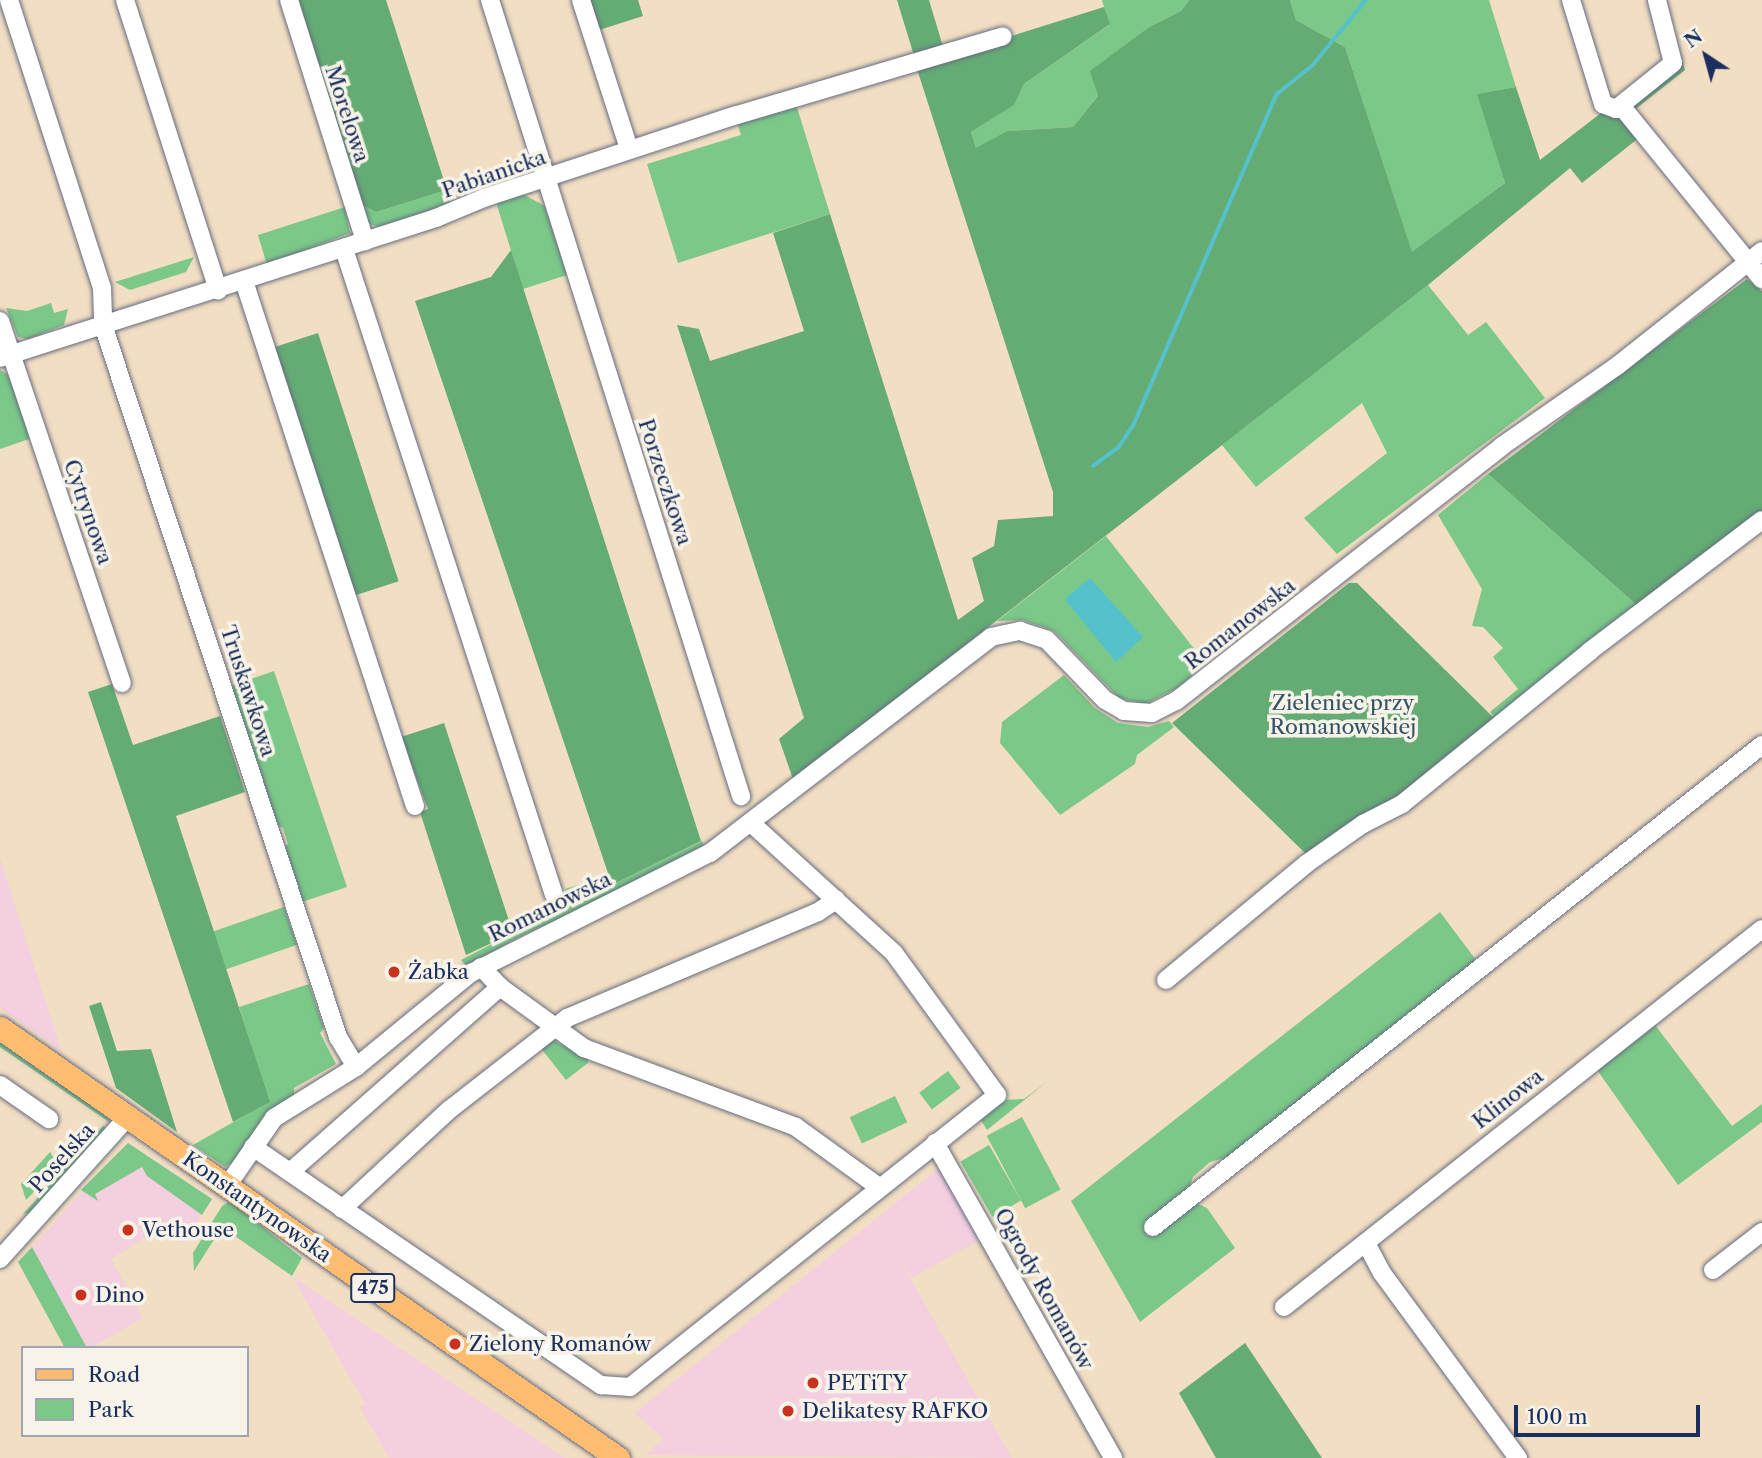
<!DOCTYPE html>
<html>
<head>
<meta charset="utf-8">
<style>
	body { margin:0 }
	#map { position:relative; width:1762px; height:1458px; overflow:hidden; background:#f2dec2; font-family:"Libre Caslon Text",serif }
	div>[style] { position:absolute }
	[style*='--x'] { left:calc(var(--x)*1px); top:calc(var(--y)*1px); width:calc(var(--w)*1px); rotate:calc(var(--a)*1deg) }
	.built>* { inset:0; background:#f3cfe0 }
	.green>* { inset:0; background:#7bc888; transform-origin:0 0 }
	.forest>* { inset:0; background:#64ac74; transform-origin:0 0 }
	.water>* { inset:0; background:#54c1cc }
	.stream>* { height:3.5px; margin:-1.75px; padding:0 1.75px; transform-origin:1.75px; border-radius:1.75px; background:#54c1cc }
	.roads { filter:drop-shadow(0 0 2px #666c81) drop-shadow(0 0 2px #666c81) }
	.minor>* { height:18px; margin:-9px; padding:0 9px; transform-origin:9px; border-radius:9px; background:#fff }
	.major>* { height:23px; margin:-11.5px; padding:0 11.5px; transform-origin:11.5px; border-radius:11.5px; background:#febc70 }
	.dots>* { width:19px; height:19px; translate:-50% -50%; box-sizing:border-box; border:4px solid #f7f3e8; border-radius:50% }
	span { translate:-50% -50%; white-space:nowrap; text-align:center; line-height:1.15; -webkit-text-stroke:7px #f7f3e8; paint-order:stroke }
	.shield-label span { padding:2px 5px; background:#f7f3e8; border:2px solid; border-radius:5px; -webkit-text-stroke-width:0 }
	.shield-label { font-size:19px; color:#1b2f5e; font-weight:700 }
	.street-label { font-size:21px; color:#1b2f5e }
	.park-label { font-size:21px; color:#335568 }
	.poi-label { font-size:21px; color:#1b2f5e }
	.left { translate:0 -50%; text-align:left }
	.legend { position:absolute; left:21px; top:1346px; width:228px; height:91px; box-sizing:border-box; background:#f7f3e8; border:2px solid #9fa5b1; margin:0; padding:9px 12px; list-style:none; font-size:21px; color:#1b2f5e }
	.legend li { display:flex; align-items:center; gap:14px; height:35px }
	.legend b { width:35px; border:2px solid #9fa5b1 }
	.north { position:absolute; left:1671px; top:21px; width:70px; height:70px; -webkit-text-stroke:5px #f7f3e8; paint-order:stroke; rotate:324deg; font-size:19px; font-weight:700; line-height:28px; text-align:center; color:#1b2f5e }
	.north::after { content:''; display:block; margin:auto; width:24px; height:32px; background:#1b2f5e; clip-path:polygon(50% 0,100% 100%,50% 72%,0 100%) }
	.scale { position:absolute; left:1514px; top:1405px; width:186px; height:32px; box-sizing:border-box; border:4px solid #1b2f5e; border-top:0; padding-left:9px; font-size:21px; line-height:24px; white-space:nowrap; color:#1b2f5e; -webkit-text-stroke:5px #f7f3e8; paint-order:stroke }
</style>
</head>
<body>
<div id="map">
	<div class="built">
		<div style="clip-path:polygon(0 858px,61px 1050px,0 1008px)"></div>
		<div style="clip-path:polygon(128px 1143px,212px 1199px,184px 1243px,162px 1227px,111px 1259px,143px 1318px,90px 1348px,65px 1348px,18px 1262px)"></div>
		<div style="clip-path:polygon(939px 1168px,979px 1240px,912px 1278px,898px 1257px,1012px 1458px,645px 1455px,663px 1439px,635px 1413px)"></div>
		<div style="clip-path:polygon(292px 1276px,518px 1427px,565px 1458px,389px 1458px,360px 1407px,365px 1404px)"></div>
	</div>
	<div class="green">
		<div style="clip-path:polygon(1102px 0,1189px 0,1181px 11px,1149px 27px,1091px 71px,1098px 96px,1073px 127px,1007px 131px,976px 149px,971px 132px,1013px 105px,1024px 84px,1109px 25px)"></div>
		<div style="clip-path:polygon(1290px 0,1489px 0,1516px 87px,1478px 94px,1505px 183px,1412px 253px,1345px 47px,1296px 20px)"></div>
		<div style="clip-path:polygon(795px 101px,830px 214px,678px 263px,647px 164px,741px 135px,736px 118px)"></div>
		<div style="clip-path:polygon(447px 190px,452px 206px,379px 227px,370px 224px,358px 203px,376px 212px)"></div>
		<div style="clip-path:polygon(519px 192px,545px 206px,567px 275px,523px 289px,495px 199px)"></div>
		<div style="clip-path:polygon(345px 207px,350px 233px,267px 265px,258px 235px)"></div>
		<div style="clip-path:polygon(194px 257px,186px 272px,130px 290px,115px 282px)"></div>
		<div style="clip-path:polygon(1428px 285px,1468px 335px,1486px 322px,1545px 398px,1337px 554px,1304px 518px,1387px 453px,1362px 403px,1256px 487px,1222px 445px)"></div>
		<div style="clip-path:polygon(51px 303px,54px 313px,68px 309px,64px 325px,28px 339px,18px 337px,6px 308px,27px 311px)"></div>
		<div style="clip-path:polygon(0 370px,11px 376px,32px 438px,0 449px)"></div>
		<div style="clip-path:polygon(1488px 474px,1639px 607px,1497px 721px,1490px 712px,1518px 689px,1493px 657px,1503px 648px,1483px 627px,1472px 626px,1482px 589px,1438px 515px)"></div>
		<div style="clip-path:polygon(1106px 536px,1206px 664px,1177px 688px,1145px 704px,1119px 698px,1054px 631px,1023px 620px,997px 621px)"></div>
		<div style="clip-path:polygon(274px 671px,347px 887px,302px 902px,284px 847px,288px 844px,283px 828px,277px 825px,231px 686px)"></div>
		<div style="clip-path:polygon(1064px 675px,1095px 708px,1118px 723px,1148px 727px,1169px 721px,1174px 727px,1137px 755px,1135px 764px,1060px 815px,1000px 743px,1002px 722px)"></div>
		<div style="clip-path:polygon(702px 841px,705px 848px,691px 857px,517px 938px,467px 967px,461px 960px,513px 933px,510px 924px,550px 913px,550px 907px,568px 901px,565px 889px,608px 875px,612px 885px)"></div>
		<div style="left:284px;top:907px;width:40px;height:75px;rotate:71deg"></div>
		<div style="clip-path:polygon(1440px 912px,1479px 964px,1228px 1157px,1210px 1162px,1193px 1177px,1189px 1189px,1196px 1203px,1207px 1208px,1235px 1248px,1140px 1322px,1071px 1201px)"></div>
		<div style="clip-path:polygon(309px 984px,324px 1028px,320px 1033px,336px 1064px,294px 1088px,294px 1096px,277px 1106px,235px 1161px,225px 1167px,193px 1145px,269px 1102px,239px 1007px)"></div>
		<div style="clip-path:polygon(1652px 1021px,1732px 1126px,1762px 1104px,1762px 1122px,1678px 1185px,1595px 1067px)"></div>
		<div style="clip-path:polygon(0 1036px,108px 1117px,109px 1122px,0 1047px)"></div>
		<div style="clip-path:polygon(551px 1039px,588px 1059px,588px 1063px,566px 1080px,540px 1047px)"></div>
		<div style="left:948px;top:1071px;width:21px;height:36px;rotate:53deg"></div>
		<div style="clip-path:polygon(1048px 1081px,987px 1130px,979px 1117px,1002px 1100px,1024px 1099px)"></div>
		<div style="left:895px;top:1096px;width:29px;height:50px;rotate:65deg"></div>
		<div style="left:1022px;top:1117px;width:82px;height:40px;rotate:62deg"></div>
		<div style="clip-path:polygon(103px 1126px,106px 1128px,32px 1212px,23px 1214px)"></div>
		<div style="clip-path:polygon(128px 1143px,212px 1199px,202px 1215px,147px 1176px,142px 1167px,95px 1194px,98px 1201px,81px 1190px)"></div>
		<div style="left:989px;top:1145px;width:64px;height:33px;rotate:60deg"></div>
		<div style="clip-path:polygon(50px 1152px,59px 1166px,26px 1200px,21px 1184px)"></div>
		<div style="clip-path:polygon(230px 1201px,302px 1258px,292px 1276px,222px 1227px,194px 1271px,193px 1253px,222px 1206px)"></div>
		<div style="clip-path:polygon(32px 1247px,87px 1348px,65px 1348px,18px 1262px)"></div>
	</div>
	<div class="forest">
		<div style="clip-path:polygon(294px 0,386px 0,447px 190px,376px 212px,358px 203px)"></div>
		<div style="clip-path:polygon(586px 0,638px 0,643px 16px,596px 31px)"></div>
		<div style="clip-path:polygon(897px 0,929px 0,944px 50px,915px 59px)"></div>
		<div style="clip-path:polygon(1189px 0,1290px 0,1296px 20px,1345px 47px,1412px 252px,1505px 183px,1477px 94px,1516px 87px,1540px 160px,1601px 113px,1599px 104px,1610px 108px,1680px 54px,1685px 70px,1629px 114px,1645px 133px,1582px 183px,1570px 168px,1428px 285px,793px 779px,779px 739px,804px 718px,677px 325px,699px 329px,710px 361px,804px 331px,773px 233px,830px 214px,958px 620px,984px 601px,972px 558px,994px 546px,998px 520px,1053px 516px,1053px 492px,916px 66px,1104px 7px,1110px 24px,1024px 84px,1014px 105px,971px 132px,976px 148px,1007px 131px,1073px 127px,1098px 96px,1090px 71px,1149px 27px,1181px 11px)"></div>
		<div style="clip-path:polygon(511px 250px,701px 841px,612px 885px,415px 301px,491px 277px)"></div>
		<div style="clip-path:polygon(1747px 279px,1762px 291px,1762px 515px,1639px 607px,1488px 474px)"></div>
		<div style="left:318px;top:333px;width:261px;height:47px;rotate:72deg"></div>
		<div style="clip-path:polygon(1349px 583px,1357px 583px,1497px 721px,1398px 801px,1368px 814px,1306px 854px,1172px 723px)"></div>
		<div style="clip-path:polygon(112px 684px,133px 745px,220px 716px,245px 792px,176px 816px,270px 1102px,233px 1122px,88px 692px)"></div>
		<div style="clip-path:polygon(444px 723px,513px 933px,466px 955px,420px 812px,428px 809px,401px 737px)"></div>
		<div style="clip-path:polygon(101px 1002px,117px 1051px,151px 1049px,177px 1132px,116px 1088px,89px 1006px)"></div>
		<div style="clip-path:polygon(1245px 1343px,1322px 1458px,1216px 1458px,1179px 1393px)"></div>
	</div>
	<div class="water">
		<div style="clip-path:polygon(1090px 578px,1143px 637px,1116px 662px,1067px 602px,1066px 598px)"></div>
	</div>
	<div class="stream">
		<div style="--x:1093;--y:466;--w:31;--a:-36"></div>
		<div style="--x:1118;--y:448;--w:27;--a:-56"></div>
		<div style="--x:1133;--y:426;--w:362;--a:-66.6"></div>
		<div style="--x:1277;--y:94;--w:45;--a:-38.7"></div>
		<div style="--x:1312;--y:66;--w:85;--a:-50.7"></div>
	</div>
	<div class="roads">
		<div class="minor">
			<div style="--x:9;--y:0;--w:303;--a:72.1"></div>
			<div style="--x:102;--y:288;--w:37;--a:88"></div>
			<div style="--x:103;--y:325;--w:750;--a:71.73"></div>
			<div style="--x:338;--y:1037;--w:35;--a:59"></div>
			<div style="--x:125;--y:0;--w:305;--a:72.2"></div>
			<div style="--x:289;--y:0;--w:253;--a:72.5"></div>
			<div style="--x:490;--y:0;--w:835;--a:72.5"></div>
			<div style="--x:581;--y:0;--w:157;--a:72.1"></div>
			<div style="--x:1571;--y:0;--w:109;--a:72.9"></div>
			<div style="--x:1603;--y:104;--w:14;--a:21"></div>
			<div style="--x:1616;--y:109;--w:73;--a:-38.9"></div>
			<div style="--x:1673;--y:63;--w:65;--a:-104.3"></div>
			<div style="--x:1622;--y:107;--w:222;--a:50.9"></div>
			<div style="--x:344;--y:249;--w:679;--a:71.99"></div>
			<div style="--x:244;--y:281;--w:552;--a:71.96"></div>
			<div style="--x:0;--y:321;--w:382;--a:71.4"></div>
			<div style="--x:0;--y:358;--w:458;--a:-17.8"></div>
			<div style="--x:436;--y:218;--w:52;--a:-22.6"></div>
			<div style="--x:484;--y:198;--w:266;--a:-18.2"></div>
			<div style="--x:737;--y:115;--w:277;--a:-16.5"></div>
			<div style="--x:481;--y:967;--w:28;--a:46"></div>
			<div style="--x:500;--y:987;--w:104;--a:36"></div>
			<div style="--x:584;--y:1048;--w:226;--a:20.4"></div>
			<div style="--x:796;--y:1127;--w:102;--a:35.9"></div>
			<div style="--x:1166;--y:980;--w:182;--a:-39.6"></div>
			<div style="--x:1306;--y:864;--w:70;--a:-35.1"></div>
			<div style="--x:1363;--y:824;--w:44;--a:-27.1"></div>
			<div style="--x:1402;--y:804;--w:242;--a:-39.1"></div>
			<div style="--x:1590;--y:651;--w:216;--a:-37.3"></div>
			<div style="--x:0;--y:1085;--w:60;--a:34.8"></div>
			<div style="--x:935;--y:1143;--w:362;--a:60.5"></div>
			<div style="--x:253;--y:1147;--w:422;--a:34.4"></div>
			<div style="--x:601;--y:1385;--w:29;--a:4"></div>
			<div style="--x:630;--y:1387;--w:469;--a:-38.5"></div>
			<div style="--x:997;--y:1095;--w:175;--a:-126"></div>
			<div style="--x:894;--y:953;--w:193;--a:-137.7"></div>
			<div style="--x:290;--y:1172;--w:280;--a:-41.4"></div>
			<div style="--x:227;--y:1186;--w:83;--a:-55.3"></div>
			<div style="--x:274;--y:1118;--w:97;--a:-31.9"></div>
			<div style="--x:356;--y:1067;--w:149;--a:-39.3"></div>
			<div style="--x:471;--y:973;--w:267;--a:-26.7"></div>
			<div style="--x:710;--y:853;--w:354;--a:-37.5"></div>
			<div style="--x:991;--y:637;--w:30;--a:-12"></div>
			<div style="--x:1020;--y:631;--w:28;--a:18"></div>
			<div style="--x:1047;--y:640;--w:83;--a:46"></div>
			<div style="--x:1105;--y:700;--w:22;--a:30"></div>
			<div style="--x:1124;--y:711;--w:28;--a:4"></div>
			<div style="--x:1152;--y:713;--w:27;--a:-27"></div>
			<div style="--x:1176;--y:701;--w:414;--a:-38"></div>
			<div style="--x:1502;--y:446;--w:140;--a:-34.8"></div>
			<div style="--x:1617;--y:366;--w:185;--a:-38.4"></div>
			<div style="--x:342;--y:1209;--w:146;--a:-42.8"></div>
			<div style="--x:449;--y:1110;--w:150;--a:-37.9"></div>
			<div style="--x:567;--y:1018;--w:272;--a:-22.9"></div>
			<div style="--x:818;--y:912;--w:22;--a:-34"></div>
			<div style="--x:1153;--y:1227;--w:777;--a:-38.36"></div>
			<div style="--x:1366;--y:1243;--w:34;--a:62"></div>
			<div style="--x:1382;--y:1273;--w:230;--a:53.7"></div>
			<div style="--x:0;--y:1259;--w:191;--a:-48"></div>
			<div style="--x:1713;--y:1270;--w:62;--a:-37.8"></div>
			<div style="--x:1284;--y:1307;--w:609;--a:-38.34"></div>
		</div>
		<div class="major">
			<div style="--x:0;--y:1028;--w:753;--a:34.83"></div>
		</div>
	</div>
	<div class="dots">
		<div style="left:394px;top:972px;background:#c8321e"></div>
		<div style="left:128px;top:1230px;background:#c8321e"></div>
		<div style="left:81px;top:1295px;background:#c8321e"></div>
		<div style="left:455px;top:1344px;background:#c8321e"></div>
		<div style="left:813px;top:1383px;background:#c8321e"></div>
		<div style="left:788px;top:1411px;background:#c8321e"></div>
	</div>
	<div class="shield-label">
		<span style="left:373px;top:1288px">475</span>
	</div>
	<div class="street-label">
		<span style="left:347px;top:114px;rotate:72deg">Morelowa</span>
		<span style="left:494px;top:174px;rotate:-19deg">Pabianicka</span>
		<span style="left:665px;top:482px;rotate:72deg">Porzeczkowa</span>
		<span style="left:88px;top:512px;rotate:71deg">Cytrynowa</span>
		<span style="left:1240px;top:624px;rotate:-38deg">Romanowska</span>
		<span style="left:248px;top:691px;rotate:72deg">Truskawkowa</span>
		<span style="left:550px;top:907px;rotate:-26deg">Romanowska</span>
		<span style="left:1508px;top:1099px;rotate:-38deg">Klinowa</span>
		<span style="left:62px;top:1158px;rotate:-48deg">Poselska</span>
		<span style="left:257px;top:1207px;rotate:35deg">Konstantynowska</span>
		<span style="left:1044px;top:1289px;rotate:61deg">Ogrody Romanów</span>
	</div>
	<div class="park-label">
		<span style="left:1343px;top:715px">Zieleniec przy<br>Romanowskiej</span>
	</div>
	<div class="poi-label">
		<span class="left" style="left:408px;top:972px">Żabka</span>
		<span class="left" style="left:142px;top:1230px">Vethouse</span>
		<span class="left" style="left:95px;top:1295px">Dino</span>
		<span class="left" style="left:469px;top:1344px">Zielony Romanów</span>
		<span class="left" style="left:827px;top:1383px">PETiTY</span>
		<span class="left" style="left:802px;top:1411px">Delikatesy RAFKO</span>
	</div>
	<ul class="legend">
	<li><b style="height:9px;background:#febc70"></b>Road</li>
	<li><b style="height:19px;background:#7bc888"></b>Park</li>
	</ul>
	<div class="north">N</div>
	<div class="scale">100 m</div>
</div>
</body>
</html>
